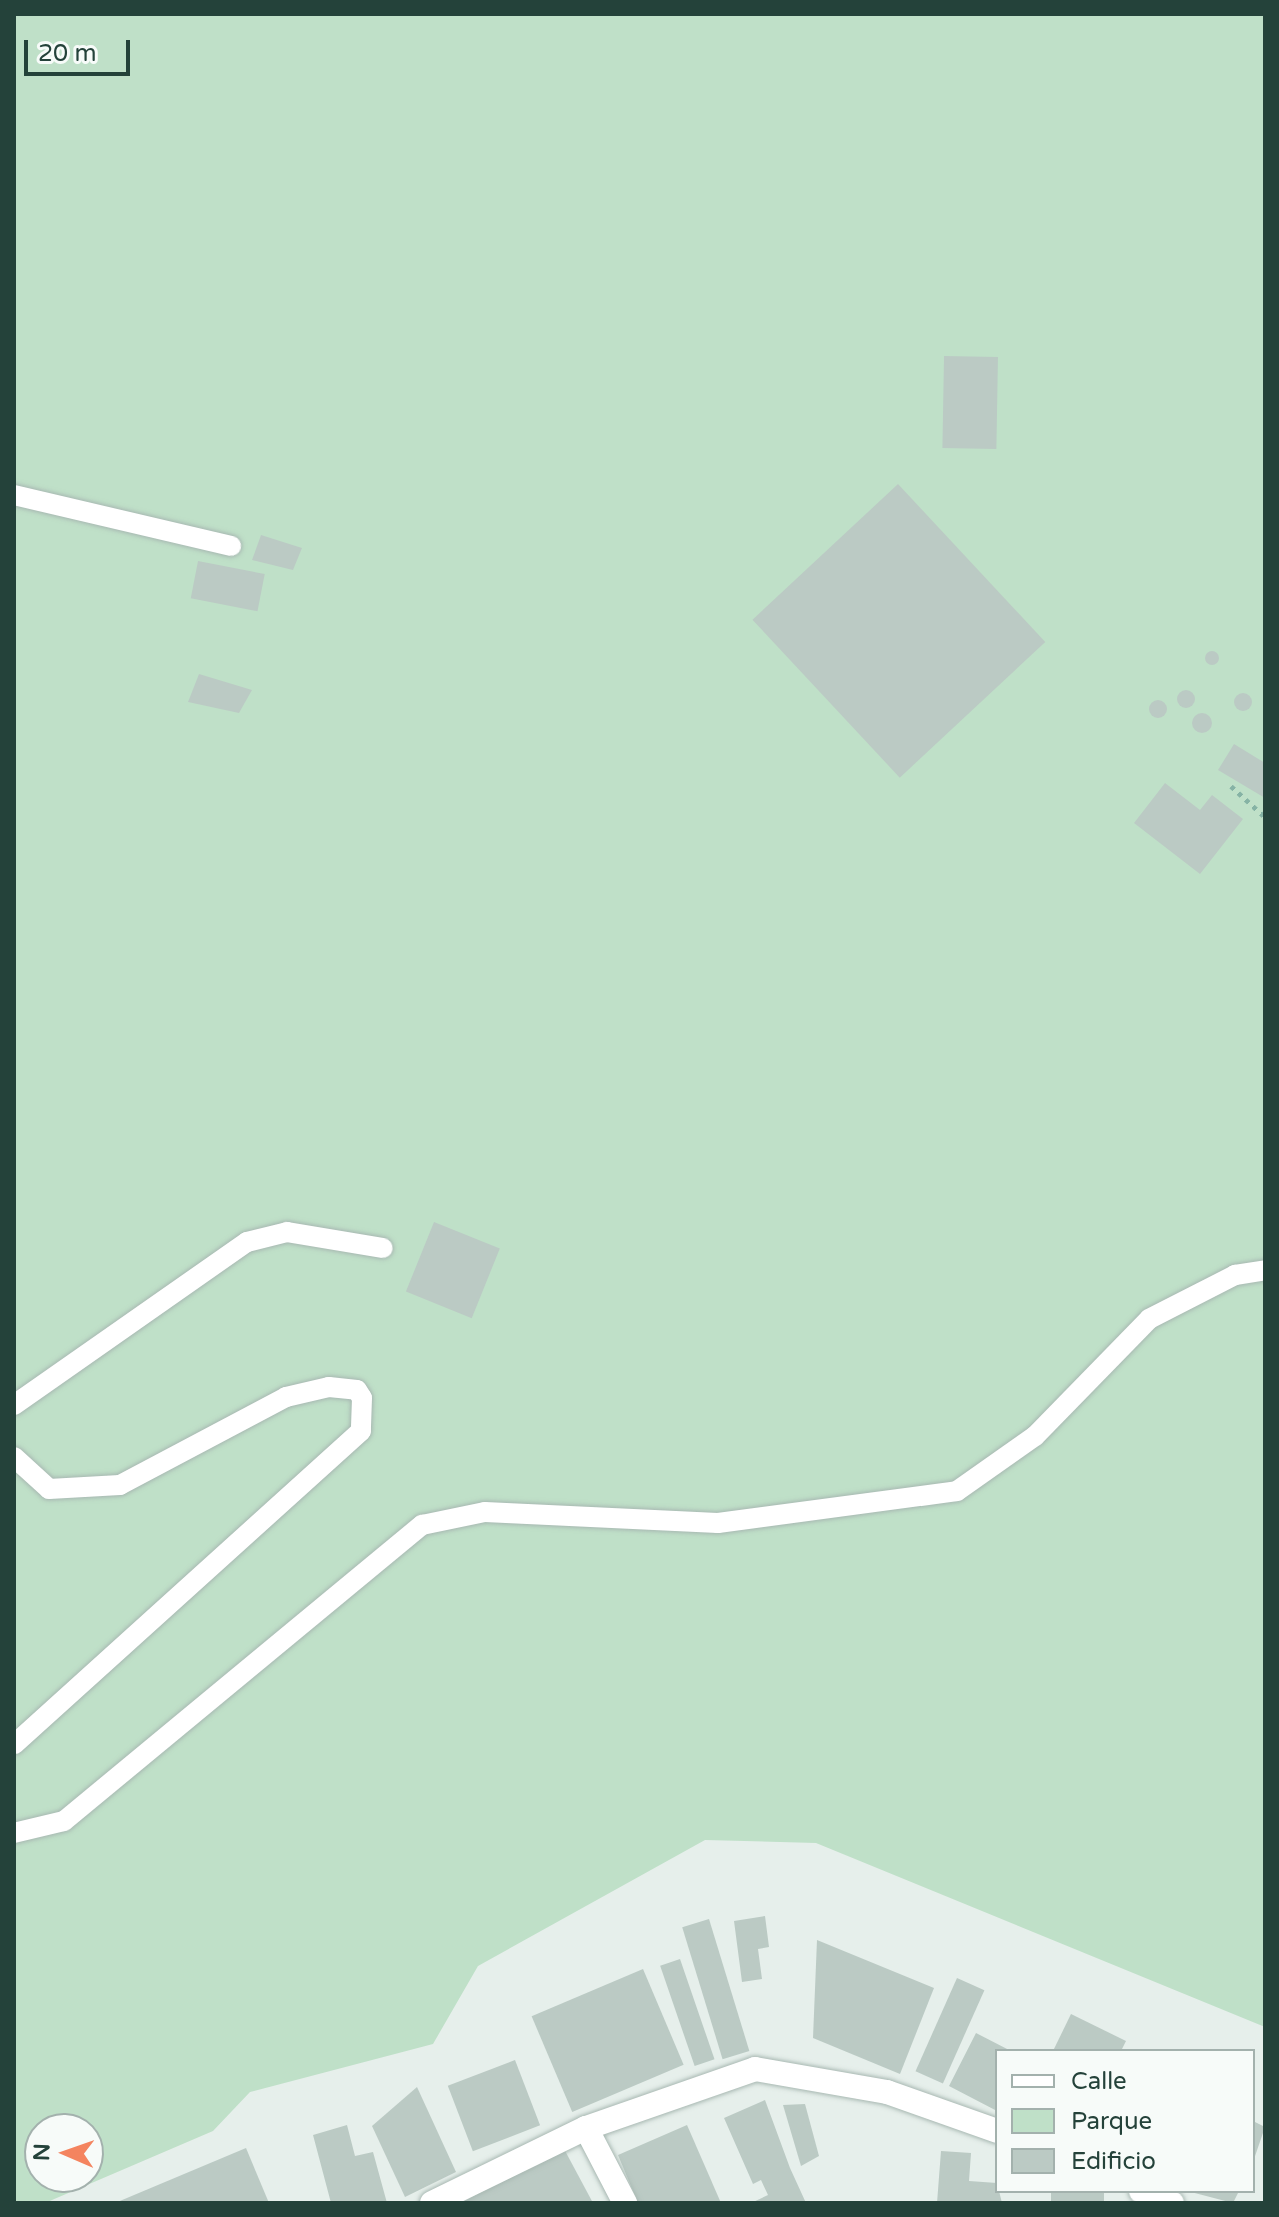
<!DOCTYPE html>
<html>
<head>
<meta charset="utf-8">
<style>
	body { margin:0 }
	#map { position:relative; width:1279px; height:2217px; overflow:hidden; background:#e6efeb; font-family:"Varela Round",sans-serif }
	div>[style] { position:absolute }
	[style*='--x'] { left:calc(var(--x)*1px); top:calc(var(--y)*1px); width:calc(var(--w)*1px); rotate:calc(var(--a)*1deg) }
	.green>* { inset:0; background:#bfe0c8 }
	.building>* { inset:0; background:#bbcac4; transform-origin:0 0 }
	.round { border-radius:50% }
	.path>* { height:5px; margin-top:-2.5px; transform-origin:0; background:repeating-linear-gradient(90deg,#86b3a5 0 4px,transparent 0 10px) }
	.roads { filter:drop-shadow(0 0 2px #a8b8b2) drop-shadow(0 0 2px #a8b8b2) }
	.lane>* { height:20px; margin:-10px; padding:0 10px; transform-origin:10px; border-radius:10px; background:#fff }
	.street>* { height:24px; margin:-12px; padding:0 12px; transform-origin:12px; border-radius:12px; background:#fff }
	span { translate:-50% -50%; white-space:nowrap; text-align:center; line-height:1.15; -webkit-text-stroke:6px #f7fbf9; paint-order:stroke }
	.frame { position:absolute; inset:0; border:16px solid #24423a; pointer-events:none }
	.legend { position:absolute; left:995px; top:2049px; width:260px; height:144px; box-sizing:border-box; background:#f7fbf9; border:2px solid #a3b1ad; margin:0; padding:10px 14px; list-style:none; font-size:24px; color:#24423a }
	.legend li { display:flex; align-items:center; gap:16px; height:40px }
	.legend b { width:40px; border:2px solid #a3b1ad }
	.north { position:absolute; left:24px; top:2113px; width:80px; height:80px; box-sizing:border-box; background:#f7fbf9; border:2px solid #a3b1ad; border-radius:50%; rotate:272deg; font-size:22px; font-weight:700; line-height:32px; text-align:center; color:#24423a }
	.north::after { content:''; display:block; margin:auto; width:28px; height:36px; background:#f4845f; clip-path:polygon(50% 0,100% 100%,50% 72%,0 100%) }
	.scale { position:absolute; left:24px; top:40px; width:106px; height:36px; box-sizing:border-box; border:4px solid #24423a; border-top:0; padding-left:10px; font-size:24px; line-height:28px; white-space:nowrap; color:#24423a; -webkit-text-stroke:6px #f7fbf9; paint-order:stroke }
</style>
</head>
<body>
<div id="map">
	<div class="green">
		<div style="clip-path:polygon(evenodd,14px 14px,1265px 14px,1265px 2027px,816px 1843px,705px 1840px,478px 1966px,433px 2044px,250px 2092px,213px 2131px,45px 2203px,14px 2203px,14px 14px,40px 2129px,88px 2129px,88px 2177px,40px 2177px,40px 2129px)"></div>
	</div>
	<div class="building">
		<div style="left:944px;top:356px;width:54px;height:92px;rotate:1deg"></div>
		<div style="left:898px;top:484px;width:216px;height:199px;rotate:47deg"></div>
		<div style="clip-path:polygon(261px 535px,302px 548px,293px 570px,252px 560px)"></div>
		<div style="left:198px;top:561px;width:68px;height:38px;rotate:11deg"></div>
		<div class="round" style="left:1205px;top:651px;width:14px;height:14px"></div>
		<div style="clip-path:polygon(199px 674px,252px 690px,239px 713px,188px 702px)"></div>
		<div class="round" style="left:1177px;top:690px;width:18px;height:18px"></div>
		<div class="round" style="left:1234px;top:693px;width:18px;height:18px"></div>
		<div class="round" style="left:1149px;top:700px;width:18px;height:18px"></div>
		<div class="round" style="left:1192px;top:713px;width:20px;height:20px"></div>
		<div style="clip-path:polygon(1234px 744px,1265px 763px,1265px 798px,1218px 770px)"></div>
		<div style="clip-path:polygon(1165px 783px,1200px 810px,1212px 795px,1243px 819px,1200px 874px,1134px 823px)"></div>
		<div style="left:434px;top:1222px;width:71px;height:75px;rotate:22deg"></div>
		<div style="clip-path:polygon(765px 1916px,769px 1947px,758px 1949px,762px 1979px,742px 1982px,734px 1921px)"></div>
		<div style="left:709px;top:1919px;width:138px;height:28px;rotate:73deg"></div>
		<div style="clip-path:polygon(817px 1940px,934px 1988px,900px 2074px,813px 2038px)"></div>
		<div style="left:680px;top:1959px;width:106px;height:21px;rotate:71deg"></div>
		<div style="left:643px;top:1969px;width:104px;height:121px;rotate:67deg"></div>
		<div style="left:957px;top:1978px;width:30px;height:102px;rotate:24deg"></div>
		<div style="clip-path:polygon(1071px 2014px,1126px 2041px,1121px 2051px,1053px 2051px)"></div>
		<div style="clip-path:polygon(976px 2033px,1011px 2051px,997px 2051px,997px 2111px,949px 2086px)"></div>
		<div style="left:515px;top:2060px;width:70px;height:72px;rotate:69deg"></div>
		<div style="clip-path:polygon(417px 2087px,456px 2172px,405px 2197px,372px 2126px)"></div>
		<div style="clip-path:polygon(765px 2100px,790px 2168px,806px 2203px,751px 2203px,768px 2195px,761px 2180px,753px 2184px,724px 2118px)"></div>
		<div style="clip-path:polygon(805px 2104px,819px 2156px,801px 2166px,783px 2105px)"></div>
		<div style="clip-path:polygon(1253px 2121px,1265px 2127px,1253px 2162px)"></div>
		<div style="clip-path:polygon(347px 2125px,355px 2156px,373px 2152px,387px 2203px,331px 2203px,313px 2135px)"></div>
		<div style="clip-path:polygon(687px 2125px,721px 2203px,638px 2203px,618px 2155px)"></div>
		<div style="clip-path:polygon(563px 2147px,593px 2203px,461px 2203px)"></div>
		<div style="clip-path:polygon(246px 2148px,269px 2203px,115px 2203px)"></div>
		<div style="clip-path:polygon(941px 2151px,971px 2153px,969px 2181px,997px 2183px,1002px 2203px,937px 2203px)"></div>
		<div style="left:1051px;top:2191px;width:53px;height:13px"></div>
		<div style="clip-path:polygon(1187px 2191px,1239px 2191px,1233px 2203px)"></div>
	</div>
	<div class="path">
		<div style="--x:1231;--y:786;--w:46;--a:42.4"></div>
	</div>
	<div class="roads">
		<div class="lane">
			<div style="--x:14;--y:495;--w:223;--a:13.2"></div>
			<div style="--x:14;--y:1405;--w:284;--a:-35"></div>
			<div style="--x:247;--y:1242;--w:41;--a:-14"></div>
			<div style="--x:287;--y:1232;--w:97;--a:9.5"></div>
			<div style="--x:14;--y:1457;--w:47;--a:42.4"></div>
			<div style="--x:49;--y:1489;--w:71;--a:-3.2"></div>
			<div style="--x:120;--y:1485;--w:188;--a:-27.9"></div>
			<div style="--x:286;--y:1397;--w:44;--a:-13.1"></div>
			<div style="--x:329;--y:1387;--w:28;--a:6"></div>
			<div style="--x:357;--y:1390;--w:9;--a:58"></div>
			<div style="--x:362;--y:1398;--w:33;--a:92"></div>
			<div style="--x:361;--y:1431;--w:467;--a:137.9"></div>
			<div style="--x:14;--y:1833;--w:51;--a:-13.5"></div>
			<div style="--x:64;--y:1821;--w:465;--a:-39.6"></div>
			<div style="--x:422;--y:1525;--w:64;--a:-11.7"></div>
			<div style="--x:485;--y:1512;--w:233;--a:2.7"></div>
			<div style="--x:718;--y:1523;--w:241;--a:-7.6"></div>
			<div style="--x:957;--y:1491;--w:95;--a:-35.2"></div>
			<div style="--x:1035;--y:1436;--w:163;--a:-45.7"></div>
			<div style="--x:1149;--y:1319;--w:97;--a:-27.1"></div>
			<div style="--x:1235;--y:1275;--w:30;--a:-9"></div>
		</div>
		<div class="street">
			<div style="--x:586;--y:2128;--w:85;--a:62.5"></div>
			<div style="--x:1141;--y:2191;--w:33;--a:21"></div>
			<div style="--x:432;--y:2203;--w:171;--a:-26"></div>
			<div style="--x:586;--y:2128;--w:179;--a:-19.2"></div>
			<div style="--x:755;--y:2069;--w:134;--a:9.9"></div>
			<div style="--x:887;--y:2092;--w:117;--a:19.5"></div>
		</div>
	</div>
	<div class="frame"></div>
	<ul class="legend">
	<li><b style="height:10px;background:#fff"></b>Calle</li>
	<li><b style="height:22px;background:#bfe0c8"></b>Parque</li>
	<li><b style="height:22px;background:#bbcac4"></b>Edificio</li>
	</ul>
	<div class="north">N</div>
	<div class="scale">20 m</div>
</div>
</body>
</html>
